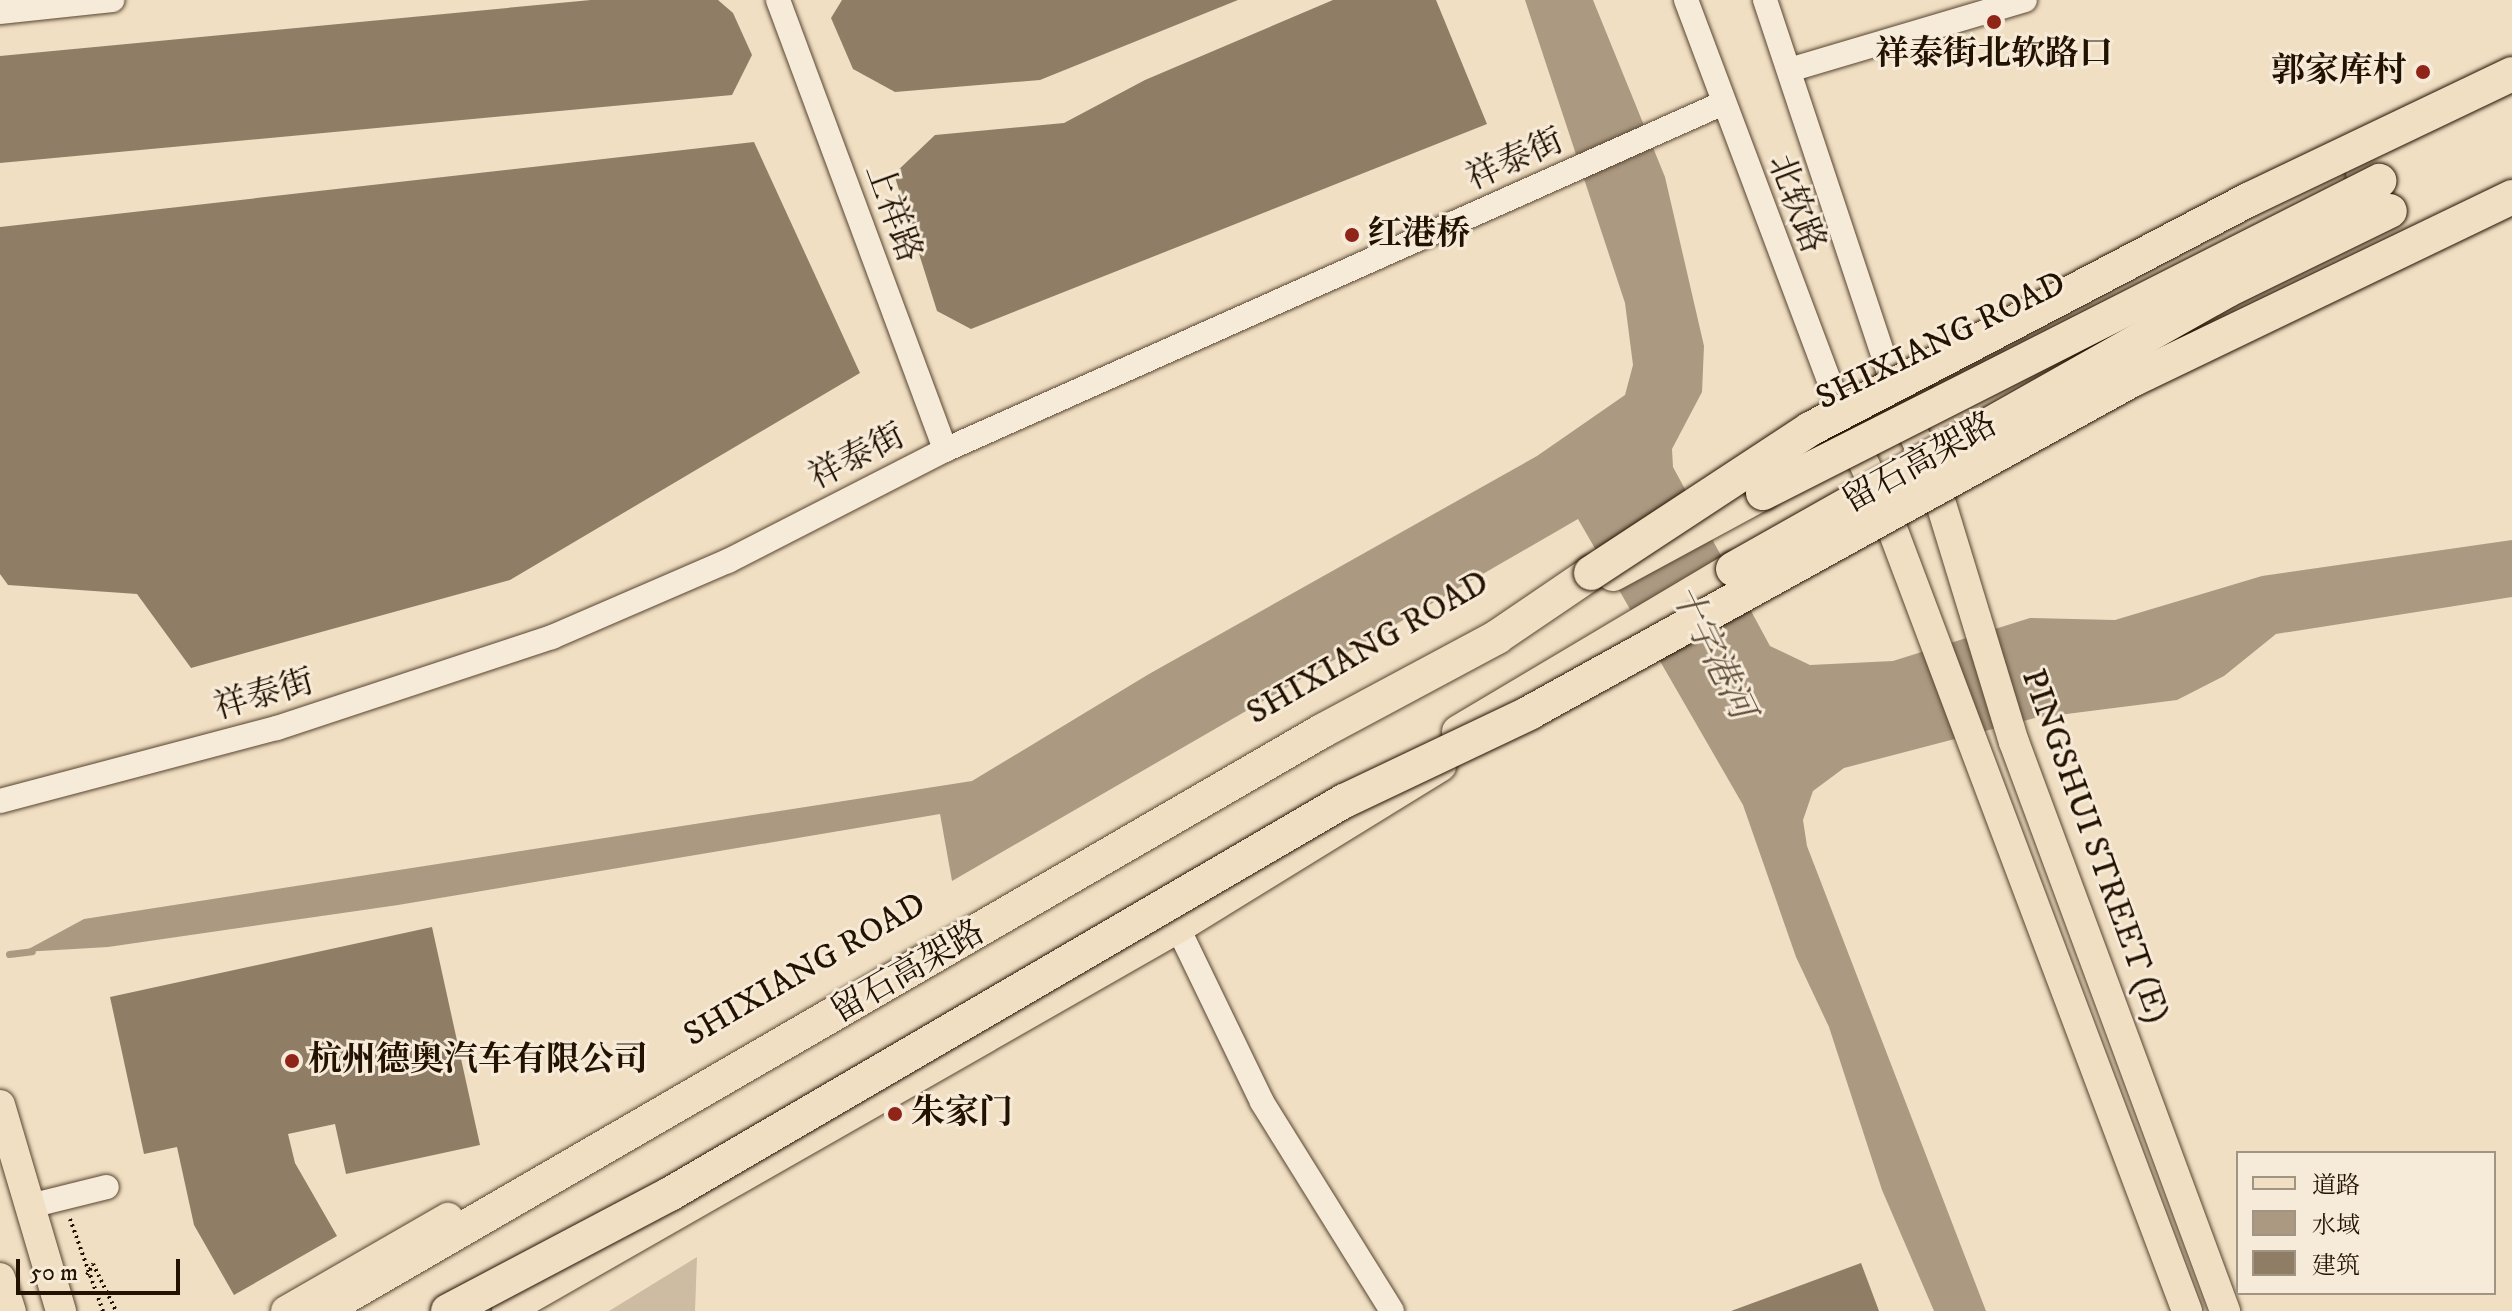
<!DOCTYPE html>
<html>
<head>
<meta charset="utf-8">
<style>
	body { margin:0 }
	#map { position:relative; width:2512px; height:1311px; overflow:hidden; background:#f1dfc3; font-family:"IM FELL DW Pica","Noto Serif SC",serif }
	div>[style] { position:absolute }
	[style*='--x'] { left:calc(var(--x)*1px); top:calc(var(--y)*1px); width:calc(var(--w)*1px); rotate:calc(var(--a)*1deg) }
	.green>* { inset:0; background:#cebca2 }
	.water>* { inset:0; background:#ab9981 }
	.stream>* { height:7px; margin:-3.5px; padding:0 3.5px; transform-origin:3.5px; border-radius:3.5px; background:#ab9981 }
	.building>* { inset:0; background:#8f7d65 }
	.path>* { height:4px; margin-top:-2px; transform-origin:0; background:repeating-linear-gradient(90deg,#241200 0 2px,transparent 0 6px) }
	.roads { filter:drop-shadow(0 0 2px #574531) drop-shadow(0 0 2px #574531) }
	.minor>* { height:24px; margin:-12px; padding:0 12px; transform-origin:12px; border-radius:12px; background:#f6ead8 }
	.major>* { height:30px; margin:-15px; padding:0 15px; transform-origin:15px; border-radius:15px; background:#f1dfc3 }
	.highway>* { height:34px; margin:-17px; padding:0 17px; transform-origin:17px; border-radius:17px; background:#f1dfc3 }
	.bridges { filter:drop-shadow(0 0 2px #241200) drop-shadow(0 0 2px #241200) }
	.highway-bridge>* { height:34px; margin:-17px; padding:0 17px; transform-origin:17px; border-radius:17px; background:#f1dfc3 }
	.dots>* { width:22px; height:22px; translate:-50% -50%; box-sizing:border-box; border:4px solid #f6ead8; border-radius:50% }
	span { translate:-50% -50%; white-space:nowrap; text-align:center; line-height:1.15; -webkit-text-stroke:6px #f6ead8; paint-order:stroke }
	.poi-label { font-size:34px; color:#241200; font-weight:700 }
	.right { translate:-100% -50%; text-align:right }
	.left { translate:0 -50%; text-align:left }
	.street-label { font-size:34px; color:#241200 }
	.water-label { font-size:36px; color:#614f3a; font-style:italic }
	.legend { position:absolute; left:2236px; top:1151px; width:260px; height:144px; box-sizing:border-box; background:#f6ead8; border:2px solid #a29482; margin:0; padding:10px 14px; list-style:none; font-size:24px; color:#241200 }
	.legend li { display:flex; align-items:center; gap:16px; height:40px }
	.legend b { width:40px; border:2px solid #a29482 }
	.scale { position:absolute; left:16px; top:1259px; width:164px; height:36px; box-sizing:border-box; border:4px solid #241200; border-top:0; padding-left:10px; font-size:24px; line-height:28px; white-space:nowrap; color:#241200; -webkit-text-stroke:6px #f6ead8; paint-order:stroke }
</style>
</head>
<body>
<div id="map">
	<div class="green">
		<div style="clip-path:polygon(697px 1257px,695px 1311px,609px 1311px)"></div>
	</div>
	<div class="water">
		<div style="clip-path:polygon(1525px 0,1593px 0,1665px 177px,1704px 346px,1702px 392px,1672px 449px,1673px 467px,1770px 646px,1810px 665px,1893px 661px,2030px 618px,2115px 620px,2262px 576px,2512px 540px,2512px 597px,2276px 634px,2224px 676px,2177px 700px,2035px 718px,1844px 768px,1813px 791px,1803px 820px,1807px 846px,1986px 1311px,1934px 1311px,1882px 1190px,1829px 1027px,1796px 957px,1743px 805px,1578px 519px,952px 881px,940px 814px,398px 905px,108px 947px,23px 952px,84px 919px,972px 781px,1149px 674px,1537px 456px,1625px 395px,1633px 365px,1625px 303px)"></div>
	</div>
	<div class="stream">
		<div style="--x:9;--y:954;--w:23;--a:-7"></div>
	</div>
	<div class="building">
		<div style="clip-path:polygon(591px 0,718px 0,733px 13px,752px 55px,732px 95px,0 163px,0 56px)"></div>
		<div style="clip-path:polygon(842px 0,1238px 0,1040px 80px,895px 92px,853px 69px,831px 18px)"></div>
		<div style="clip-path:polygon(1333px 0,1436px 0,1487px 124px,971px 329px,937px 311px,894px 174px,935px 135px,1064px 123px,1145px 80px)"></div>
		<div style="clip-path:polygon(754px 142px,860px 373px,510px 580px,191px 668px,137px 594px,8px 585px,0 574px,0 227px)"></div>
		<div style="clip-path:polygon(432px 927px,480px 1145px,346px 1174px,335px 1124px,288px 1134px,295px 1163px,337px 1236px,234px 1295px,194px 1225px,177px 1147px,144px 1154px,110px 997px)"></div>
		<div style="clip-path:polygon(1861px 1263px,1879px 1311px,1731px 1311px)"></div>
	</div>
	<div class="path">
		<div style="--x:70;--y:1219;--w:98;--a:70.3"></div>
		<div style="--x:87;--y:1275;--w:13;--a:-61"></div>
		<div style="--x:93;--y:1264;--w:52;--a:63.9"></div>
	</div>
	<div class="roads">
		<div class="minor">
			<div style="--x:778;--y:0;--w:480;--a:69.6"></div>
			<div style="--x:1686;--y:0;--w:457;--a:69.4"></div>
			<div style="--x:1765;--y:0;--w:422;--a:71.6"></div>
			<div style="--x:0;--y:12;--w:113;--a:-6.1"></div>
			<div style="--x:1789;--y:70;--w:246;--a:-16.5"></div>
			<div style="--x:0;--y:801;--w:286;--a:-14.8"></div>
			<div style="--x:277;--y:728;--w:290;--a:-18.3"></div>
			<div style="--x:552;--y:637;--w:192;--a:-23.4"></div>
			<div style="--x:728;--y:561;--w:244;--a:-27.1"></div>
			<div style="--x:945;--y:450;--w:850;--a:-24.03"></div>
			<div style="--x:1178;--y:928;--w:193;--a:64.2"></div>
			<div style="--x:1262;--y:1102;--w:246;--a:58.1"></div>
			<div style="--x:30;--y:1206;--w:79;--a:-13.9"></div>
		</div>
		<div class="major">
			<div style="--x:2361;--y:173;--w:169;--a:-27"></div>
			<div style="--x:2167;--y:343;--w:105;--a:-28.5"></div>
			<div style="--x:2259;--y:293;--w:278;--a:-24.6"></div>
			<div style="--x:1900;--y:405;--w:73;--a:64.8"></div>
			<div style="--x:1931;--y:471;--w:283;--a:73"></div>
			<div style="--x:2014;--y:742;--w:607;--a:69.65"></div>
			<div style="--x:1848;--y:430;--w:76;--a:64.4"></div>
			<div style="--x:1881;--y:499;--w:868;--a:69.35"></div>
			<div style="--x:1781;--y:462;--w:152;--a:-25.7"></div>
			<div style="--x:0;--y:1105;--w:215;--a:73.5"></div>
			<div style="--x:0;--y:1278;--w:35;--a:72"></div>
			<div style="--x:286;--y:1311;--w:187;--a:-29.9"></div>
			<div style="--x:507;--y:1311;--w:773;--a:-29.72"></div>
			<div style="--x:1178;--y:928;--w:309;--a:-31.6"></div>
		</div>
		<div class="highway">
			<div style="--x:2379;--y:181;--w:146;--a:-24.3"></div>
			<div style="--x:2390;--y:211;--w:135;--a:-25"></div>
			<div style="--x:1613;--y:574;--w:170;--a:-28.4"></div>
			<div style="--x:1459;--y:732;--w:319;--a:-30.7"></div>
			<div style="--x:321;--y:1311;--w:1157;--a:-30.09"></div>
			<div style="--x:1322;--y:731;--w:199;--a:-28.2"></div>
			<div style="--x:1497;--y:637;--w:114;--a:-34.2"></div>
		</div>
	</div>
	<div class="bridges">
		<div class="highway-bridge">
			<div style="--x:1763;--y:493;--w:691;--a:-26.86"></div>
			<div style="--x:1733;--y:569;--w:568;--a:-29.41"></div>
			<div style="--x:2228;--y:290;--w:180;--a:-26"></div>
			<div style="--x:1591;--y:573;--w:262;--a:-33.3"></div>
			<div style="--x:1810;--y:429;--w:496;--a:-27.6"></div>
			<div style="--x:2250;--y:199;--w:290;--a:-25.5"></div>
			<div style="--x:448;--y:1311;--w:251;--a:-27.8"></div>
			<div style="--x:670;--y:1194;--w:780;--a:-30.25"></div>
			<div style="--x:1344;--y:801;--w:205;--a:-25.4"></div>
			<div style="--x:1529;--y:713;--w:689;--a:-28.91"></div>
			<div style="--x:2132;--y:380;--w:422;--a:-25.7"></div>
		</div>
	</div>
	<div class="dots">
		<div style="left:1994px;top:22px;background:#8f2418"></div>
		<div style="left:2423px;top:72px;background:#8f2418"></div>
		<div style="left:1352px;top:235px;background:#8f2418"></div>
		<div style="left:292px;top:1061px;background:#8f2418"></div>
		<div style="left:895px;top:1114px;background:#8f2418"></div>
	</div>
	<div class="poi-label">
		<span style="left:1994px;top:55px">祥泰街北软路口</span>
		<span class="right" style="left:2407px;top:72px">郭家库村</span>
		<span class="left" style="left:1368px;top:235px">红港桥</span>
		<span class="left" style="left:308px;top:1061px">杭州德奥汽车有限公司</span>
		<span class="left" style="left:911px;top:1114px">朱家门</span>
	</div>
	<div class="street-label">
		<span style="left:1515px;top:160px;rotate:-24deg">祥泰街</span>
		<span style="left:1796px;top:204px;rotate:69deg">北软路</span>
		<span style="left:893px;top:213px;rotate:70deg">上祥路</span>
		<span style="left:1941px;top:341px;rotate:-26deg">SHIXIANG ROAD</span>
		<span style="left:857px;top:457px;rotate:-27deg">祥泰街</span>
		<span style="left:1920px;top:463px;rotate:-29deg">留石高架路</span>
		<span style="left:1368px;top:648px;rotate:-30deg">SHIXIANG ROAD</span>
		<span style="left:264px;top:695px;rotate:-16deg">祥泰街</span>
		<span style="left:2095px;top:846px;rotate:70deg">PINGSHUI STREET (E)</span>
		<span style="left:805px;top:970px;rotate:-30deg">SHIXIANG ROAD</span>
		<span style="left:908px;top:972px;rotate:-30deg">留石高架路</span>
	</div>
	<div class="water-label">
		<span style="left:1712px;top:652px;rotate:64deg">十字港河</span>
	</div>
	<ul class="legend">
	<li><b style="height:10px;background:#f1dfc3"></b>道路</li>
	<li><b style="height:22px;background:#ab9981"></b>水域</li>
	<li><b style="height:22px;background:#8f7d65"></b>建筑</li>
	</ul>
	<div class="scale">50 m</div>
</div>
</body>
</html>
